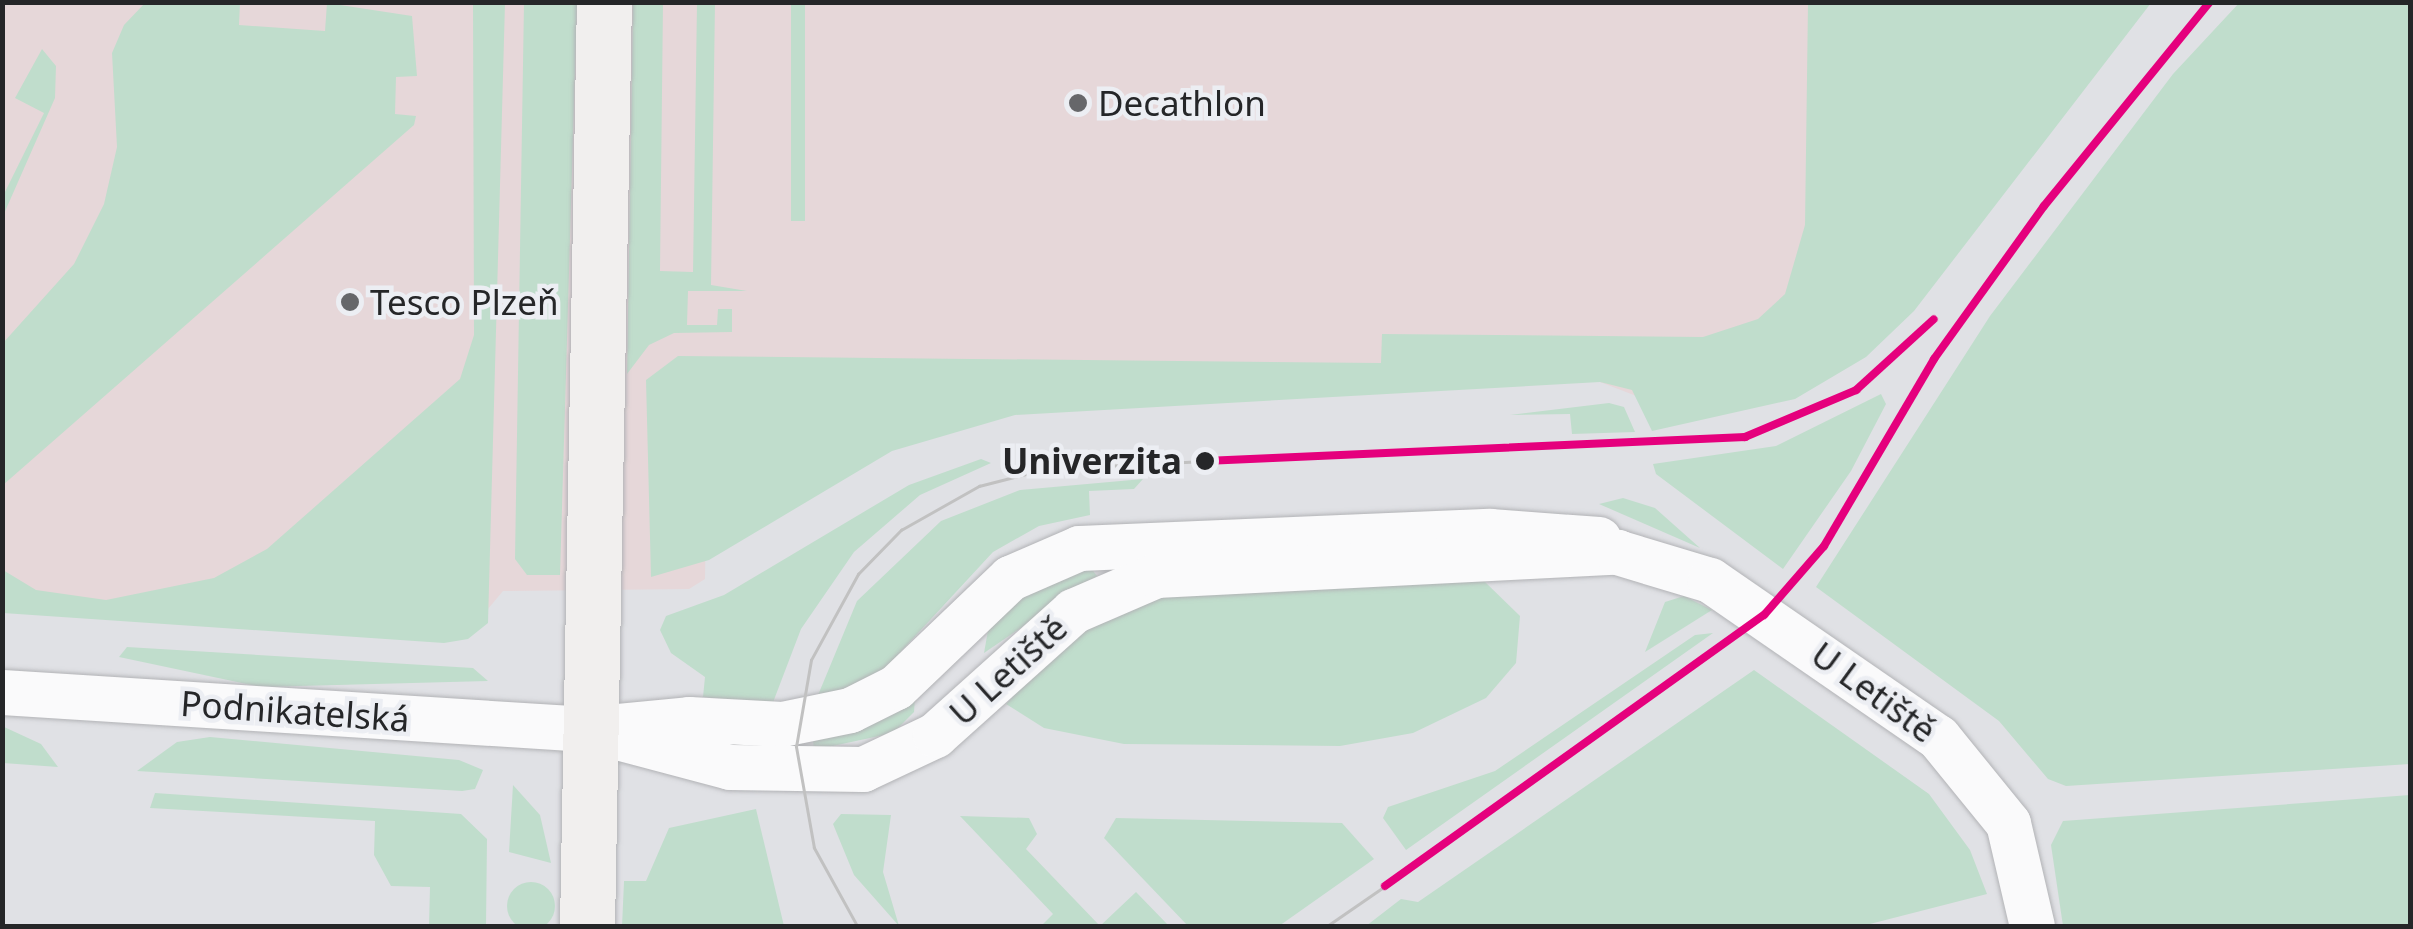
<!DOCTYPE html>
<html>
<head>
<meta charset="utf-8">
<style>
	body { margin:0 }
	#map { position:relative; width:2413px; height:929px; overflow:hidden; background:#e0e1e5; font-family:"Noto Sans",sans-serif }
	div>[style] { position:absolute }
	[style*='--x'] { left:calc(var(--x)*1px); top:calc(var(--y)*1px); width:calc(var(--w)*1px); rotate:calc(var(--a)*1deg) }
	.commercial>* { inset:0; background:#e6d7d9 }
	.green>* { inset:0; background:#c0ddcc; transform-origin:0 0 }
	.round { border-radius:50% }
	.roads { filter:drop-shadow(0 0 2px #b2b3b6) drop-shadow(0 0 2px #b2b3b6) }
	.street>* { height:45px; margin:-22.5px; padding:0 22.5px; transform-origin:22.5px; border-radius:22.5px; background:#fafafb }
	.secondary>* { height:55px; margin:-27.5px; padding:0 27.5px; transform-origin:27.5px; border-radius:27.5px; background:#f1efee }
	.tram>* { height:2.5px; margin:-1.25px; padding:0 1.25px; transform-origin:1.25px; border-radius:1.25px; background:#c1c1c1 }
	.tram-1>* { height:8px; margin:-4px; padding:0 4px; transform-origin:4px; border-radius:4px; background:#e5007d }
	.dots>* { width:28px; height:28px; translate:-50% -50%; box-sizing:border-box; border:5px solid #eceef3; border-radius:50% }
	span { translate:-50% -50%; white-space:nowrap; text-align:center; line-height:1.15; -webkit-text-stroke:9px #eceef3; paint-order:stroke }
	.poi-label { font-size:35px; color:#252628 }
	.left { translate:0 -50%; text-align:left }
	.stop-label { font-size:35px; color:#252628; font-weight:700 }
	.right { translate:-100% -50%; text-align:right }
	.street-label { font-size:35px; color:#252628 }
	.frame { position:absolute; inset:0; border:5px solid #252628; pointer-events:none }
</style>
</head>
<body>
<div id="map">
	<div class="commercial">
		<div style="clip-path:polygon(2px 3px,1849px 3px,1845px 343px,1639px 397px,1600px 382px,708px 386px,705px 579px,689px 589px,503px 591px,477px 622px,3px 597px)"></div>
	</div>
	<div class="green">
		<div style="clip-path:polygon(2240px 2px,2410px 3px,2410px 764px,2066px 786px,2048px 779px,1999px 721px,1816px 587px,1990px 316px,2173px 74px)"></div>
		<div style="clip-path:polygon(240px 3px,239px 25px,325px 31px,327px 3px,412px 16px,417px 76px,396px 77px,395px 114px,416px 116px,414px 125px,3px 485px,3px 343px,74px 264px,104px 204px,117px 147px,112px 53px,124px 25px,145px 3px)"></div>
		<div style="clip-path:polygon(473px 3px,505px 3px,488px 623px,468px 639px,444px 643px,3px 613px,3px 570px,36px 590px,106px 600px,214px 578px,267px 549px,460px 379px,474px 335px)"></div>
		<div style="clip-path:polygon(524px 3px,577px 3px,560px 575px,527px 575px,515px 559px)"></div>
		<div style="clip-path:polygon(633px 3px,663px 3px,660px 271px,693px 272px,697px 3px,715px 3px,711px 285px,747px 291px,688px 291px,687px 325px,717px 325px,718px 309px,732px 309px,732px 332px,674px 333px,649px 345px,627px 374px)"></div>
		<div style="left:791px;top:3px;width:14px;height:218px"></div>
		<div style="clip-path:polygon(1808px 3px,2151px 3px,1914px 311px,1866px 357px,1795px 399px,1652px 431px,1632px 390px,1600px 382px,1015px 415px,892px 451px,709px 560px,651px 577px,646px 380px,678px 356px,1381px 363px,1382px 334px,1703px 337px,1758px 319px,1785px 294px,1805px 225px)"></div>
		<div style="clip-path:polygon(42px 49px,56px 66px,55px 98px,3px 216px,3px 196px,44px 113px,15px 98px)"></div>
		<div style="clip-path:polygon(1881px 394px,1886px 404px,1851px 471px,1783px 569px,1656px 474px,1653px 464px,1776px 446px)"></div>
		<div style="clip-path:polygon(1609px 403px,1624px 407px,1635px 432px,1572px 434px,1570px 414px,1510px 415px)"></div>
		<div style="clip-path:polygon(981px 459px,991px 463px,920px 495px,854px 552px,801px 629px,772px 705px,703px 697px,705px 677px,671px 653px,660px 630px,666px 616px,724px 595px,909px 485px)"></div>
		<div style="clip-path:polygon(1143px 479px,1134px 489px,1089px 491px,1090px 515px,1039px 526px,993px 552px,881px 673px,816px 700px,857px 601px,941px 521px,1020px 490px)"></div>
		<div style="clip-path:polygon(1623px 498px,1655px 508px,1700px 548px,1599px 504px)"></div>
		<div style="clip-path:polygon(1090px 567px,1097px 576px,984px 653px,989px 625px,1010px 601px)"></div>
		<div style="clip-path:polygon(1483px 580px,1520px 616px,1516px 663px,1486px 698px,1413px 733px,1340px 746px,1124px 744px,1044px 728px,1006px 704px,1077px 627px,1161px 593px)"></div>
		<div style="clip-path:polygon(1684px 596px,1712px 610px,1645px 652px,1665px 602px)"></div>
		<div style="clip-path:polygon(1713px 633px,1406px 850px,1383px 818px,1388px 807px,1495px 771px,1695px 635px)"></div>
		<div style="clip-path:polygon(127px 647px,473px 668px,488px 681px,261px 687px,119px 657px)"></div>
		<div style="clip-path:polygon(1754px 670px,1929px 794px,1970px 850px,1987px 894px,1866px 925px,1366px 926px,1401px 899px,1418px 902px)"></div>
		<div style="clip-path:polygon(915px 697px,914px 712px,893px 733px,814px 750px,813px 741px)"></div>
		<div style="clip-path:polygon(2px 726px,41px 744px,58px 767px,3px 763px)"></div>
		<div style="clip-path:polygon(210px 737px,459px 760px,483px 770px,475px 789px,462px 791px,137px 771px,177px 742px)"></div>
		<div style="clip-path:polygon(513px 785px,540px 815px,551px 863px,509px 852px)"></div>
		<div style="clip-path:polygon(155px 793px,461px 814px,487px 839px,486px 926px,429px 926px,430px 887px,391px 886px,374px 855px,375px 821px,150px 808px)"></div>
		<div style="clip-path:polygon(2410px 795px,2410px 926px,2063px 926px,2051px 845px,2063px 821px)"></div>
		<div style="clip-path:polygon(756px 809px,784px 926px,622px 926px,624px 881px,646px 881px,669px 828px)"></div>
		<div style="clip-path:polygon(841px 814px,891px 815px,883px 872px,899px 926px,854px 875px,833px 824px)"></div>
		<div style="clip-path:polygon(960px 816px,1029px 818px,1037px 834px,1026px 849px,1100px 926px,1136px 892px,1169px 926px,1041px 926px,1053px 914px)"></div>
		<div style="clip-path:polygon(1116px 818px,1342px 823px,1374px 859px,1279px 926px,1188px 926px,1104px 838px)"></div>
		<div class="round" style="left:507px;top:882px;width:48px;height:48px"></div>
	</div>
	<div class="roads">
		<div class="street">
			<div style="--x:2;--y:692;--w:586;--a:3.62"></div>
			<div style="--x:587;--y:729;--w:102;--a:-5.6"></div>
			<div style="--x:689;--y:719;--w:93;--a:3.1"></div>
			<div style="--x:782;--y:724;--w:69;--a:-11.6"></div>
			<div style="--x:850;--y:710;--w:51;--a:-26.6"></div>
			<div style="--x:896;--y:687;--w:158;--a:-43.7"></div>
			<div style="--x:1010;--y:578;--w:75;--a:-23.5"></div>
			<div style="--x:1079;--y:548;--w:411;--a:-2.4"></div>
			<div style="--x:1490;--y:531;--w:109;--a:4.2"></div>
			<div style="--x:587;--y:729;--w:148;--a:14.9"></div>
			<div style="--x:730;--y:767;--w:133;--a:0.9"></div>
			<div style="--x:863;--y:769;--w:80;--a:-25.3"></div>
			<div style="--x:935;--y:735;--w:186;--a:-41.9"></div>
			<div style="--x:1073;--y:611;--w:90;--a:-23.4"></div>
			<div style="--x:1156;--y:575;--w:462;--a:-2.9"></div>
			<div style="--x:1617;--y:552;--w:97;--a:16.8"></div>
			<div style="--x:1710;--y:580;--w:277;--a:34.6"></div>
			<div style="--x:1938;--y:737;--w:111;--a:50.9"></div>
			<div style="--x:2008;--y:823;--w:106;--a:76.9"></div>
		</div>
		<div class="secondary">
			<div style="--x:587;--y:926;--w:924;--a:-88.95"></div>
		</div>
	</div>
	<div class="tram">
		<div style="--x:857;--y:926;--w:89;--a:-118.9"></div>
		<div style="--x:814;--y:848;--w:103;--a:-100.1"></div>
		<div style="--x:796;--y:747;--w:88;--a:-80.2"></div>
		<div style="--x:811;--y:660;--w:98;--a:-61.3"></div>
		<div style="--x:858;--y:574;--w:62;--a:-45.7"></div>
		<div style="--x:901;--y:530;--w:90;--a:-29.4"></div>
		<div style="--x:979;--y:486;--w:68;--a:-14.4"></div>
		<div style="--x:1045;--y:469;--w:160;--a:-2.9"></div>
		<div style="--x:1327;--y:926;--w:70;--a:-34.6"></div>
	</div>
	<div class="tram-1">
		<div style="--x:1205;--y:461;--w:541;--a:-2.54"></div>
		<div style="--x:1745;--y:437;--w:121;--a:-22.9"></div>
		<div style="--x:1856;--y:390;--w:105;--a:-42.3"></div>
		<div style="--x:1385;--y:886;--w:466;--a:-35.6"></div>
		<div style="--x:1764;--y:615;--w:91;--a:-49"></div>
		<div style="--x:1824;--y:546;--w:217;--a:-59.5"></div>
		<div style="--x:1934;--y:359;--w:188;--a:-54.3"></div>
		<div style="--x:2044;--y:206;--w:263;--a:-50.9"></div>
	</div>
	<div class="dots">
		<div style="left:1078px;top:103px;background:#66676a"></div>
		<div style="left:350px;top:302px;background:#66676a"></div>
		<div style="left:1205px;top:461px;background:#252628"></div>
	</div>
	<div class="poi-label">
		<span class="left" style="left:1098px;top:103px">Decathlon</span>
		<span class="left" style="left:370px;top:302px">Tesco Plzeň</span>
	</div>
	<div class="stop-label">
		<span class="right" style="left:1182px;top:461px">Univerzita</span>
	</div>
	<div class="street-label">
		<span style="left:1008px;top:670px;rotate:-42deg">U Letiště</span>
		<span style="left:1874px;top:692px;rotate:36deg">U Letiště</span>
		<span style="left:295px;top:711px;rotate:4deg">Podnikatelská</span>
	</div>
	<div class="frame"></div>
</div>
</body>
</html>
